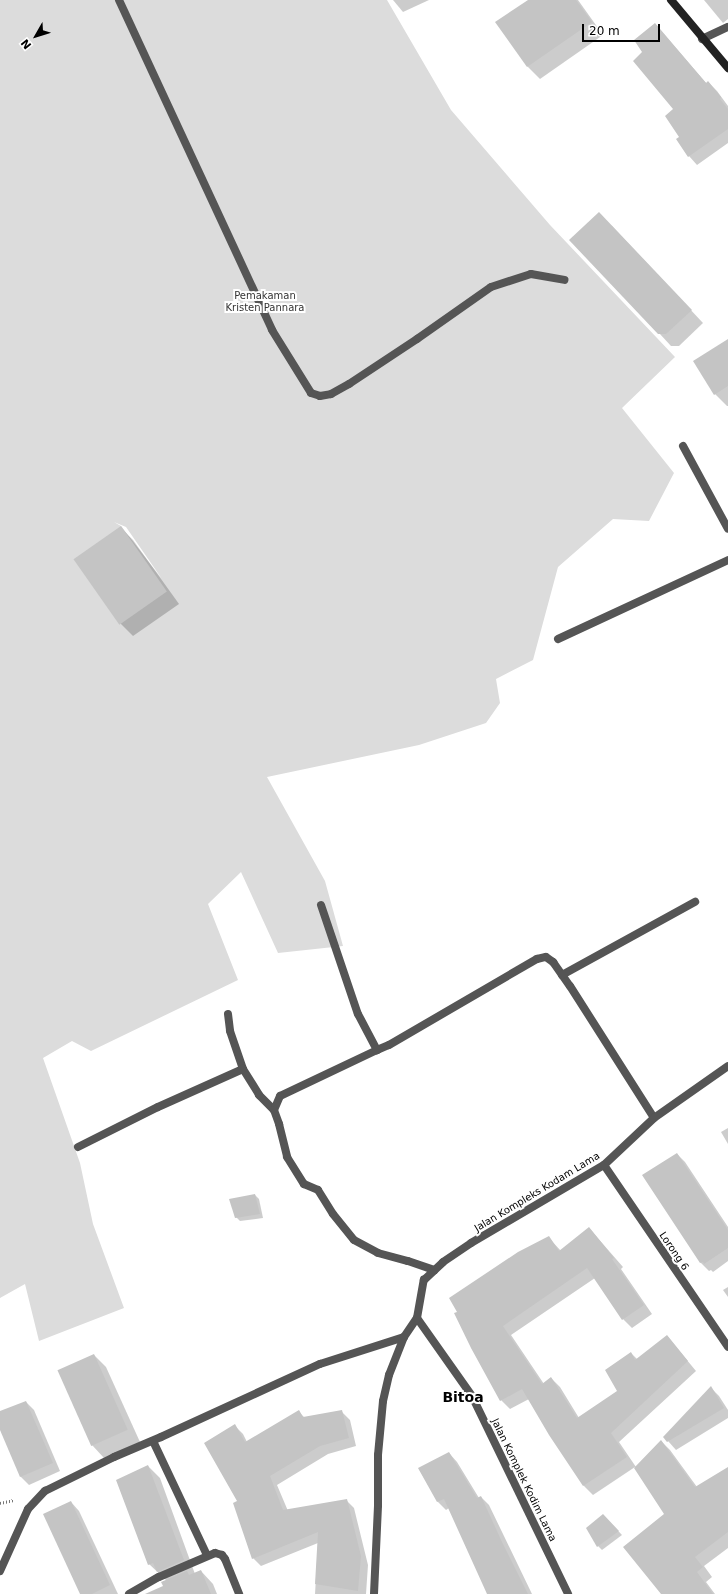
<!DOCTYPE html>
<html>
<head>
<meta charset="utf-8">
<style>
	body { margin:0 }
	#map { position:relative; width:728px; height:1594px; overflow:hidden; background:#fff; font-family:"DejaVu Sans",sans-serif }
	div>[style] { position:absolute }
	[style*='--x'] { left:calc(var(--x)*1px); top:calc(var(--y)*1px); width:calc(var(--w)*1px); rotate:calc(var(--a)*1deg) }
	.green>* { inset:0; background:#dcdcdc }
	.shadow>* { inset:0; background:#0003 }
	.building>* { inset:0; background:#c4c4c4; transform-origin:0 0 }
	.path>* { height:2.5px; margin-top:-1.25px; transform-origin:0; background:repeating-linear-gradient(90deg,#777 0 1px,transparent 0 3px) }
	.service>* { height:8px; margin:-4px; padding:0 4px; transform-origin:4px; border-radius:4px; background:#555 }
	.minor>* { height:8px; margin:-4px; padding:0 4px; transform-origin:4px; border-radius:4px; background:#555 }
	.secondary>* { height:8px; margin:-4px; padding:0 4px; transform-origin:4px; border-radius:4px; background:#222 }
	span { translate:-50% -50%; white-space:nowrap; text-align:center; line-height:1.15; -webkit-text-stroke:4px #fff; paint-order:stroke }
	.park-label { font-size:10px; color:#333 }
	.street-label { font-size:10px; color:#000 }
	.district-label { font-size:14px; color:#000; font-weight:700 }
	.north { position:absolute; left:16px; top:16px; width:40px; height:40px; -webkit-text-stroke:3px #fff; paint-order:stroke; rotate:231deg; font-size:11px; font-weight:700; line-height:16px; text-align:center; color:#000 }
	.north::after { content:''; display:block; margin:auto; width:14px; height:18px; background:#000; clip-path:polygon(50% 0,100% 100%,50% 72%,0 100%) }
	.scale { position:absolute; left:582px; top:24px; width:78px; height:18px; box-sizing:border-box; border:2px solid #000; border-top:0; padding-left:5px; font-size:12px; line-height:14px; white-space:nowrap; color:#000; -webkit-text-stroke:3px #fff; paint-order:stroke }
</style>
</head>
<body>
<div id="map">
	<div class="green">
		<div style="clip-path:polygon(evenodd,0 0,387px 0,451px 110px,550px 225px,675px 357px,622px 408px,674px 473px,649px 521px,613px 519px,558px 567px,533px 660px,496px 679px,500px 703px,486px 723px,419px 745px,267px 777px,325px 881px,343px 946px,278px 953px,241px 872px,208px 904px,238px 980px,91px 1051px,72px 1041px,43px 1058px,80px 1163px,93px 1224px,124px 1308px,39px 1341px,25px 1284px,0 1298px,0 0,114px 522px,126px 527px,162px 579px,121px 526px,114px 522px)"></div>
	</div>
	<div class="shadow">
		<div style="clip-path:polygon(393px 0,429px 0,403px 12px)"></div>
		<div style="clip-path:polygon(529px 0,578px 0,603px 35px,540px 79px,528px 67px,497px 23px)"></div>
		<div style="clip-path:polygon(704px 0,728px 0,728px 19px,723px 23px)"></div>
		<div style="clip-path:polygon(655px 24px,707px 84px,708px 82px,717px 91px,728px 106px,728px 143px,697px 165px,689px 156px,678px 139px,680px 137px,675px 109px,643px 52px)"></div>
		<div style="clip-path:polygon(611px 225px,703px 323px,679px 346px,671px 346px,659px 333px)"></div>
		<div style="clip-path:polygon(728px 340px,728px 406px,727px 406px,715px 394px)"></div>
		<div style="clip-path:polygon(121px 528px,133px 540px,179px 604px,133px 636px,121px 624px)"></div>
		<div style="clip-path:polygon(728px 1128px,728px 1144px,721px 1132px)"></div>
		<div style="clip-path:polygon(677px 1154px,685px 1162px,728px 1227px,728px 1261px,713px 1272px,711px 1270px,709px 1271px,701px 1263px,644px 1176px)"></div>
		<div style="clip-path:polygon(255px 1195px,259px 1199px,263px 1218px,240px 1221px,236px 1217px)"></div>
		<div style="clip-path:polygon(589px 1228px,623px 1267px,621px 1269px,652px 1314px,632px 1328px,623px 1319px,595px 1278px,511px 1335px,544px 1384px,551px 1378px,560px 1387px,579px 1418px,618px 1392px,631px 1353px,638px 1360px,667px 1336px,696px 1371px,619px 1442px,636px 1467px,661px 1441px,670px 1450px,697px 1487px,728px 1468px,728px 1548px,704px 1566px,712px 1577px,706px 1582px,715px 1594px,662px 1594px,665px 1514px,635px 1467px,593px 1495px,584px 1486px,529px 1399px,510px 1409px,501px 1400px,471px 1347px,549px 1238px,561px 1251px)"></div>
		<div style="clip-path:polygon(728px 1287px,728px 1297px,723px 1290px)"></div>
		<div style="clip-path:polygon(94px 1355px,106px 1367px,140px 1442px,104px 1458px,92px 1445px)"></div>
		<div style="clip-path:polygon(711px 1388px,719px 1396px,728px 1410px,728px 1418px,676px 1450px,668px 1441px)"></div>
		<div style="clip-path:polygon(26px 1402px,34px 1410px,60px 1471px,29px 1485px,21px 1477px,0 1427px,0 1413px)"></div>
		<div style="clip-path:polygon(341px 1411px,350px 1420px,356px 1446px,328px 1454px,277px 1485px,288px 1511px,346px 1500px,354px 1508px,368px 1565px,366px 1594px,315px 1594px,318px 1543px,261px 1566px,253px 1558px,239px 1502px,235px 1426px,243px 1434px,247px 1442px,299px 1412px,305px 1418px)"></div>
		<div style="clip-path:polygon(449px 1453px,457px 1462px,479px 1498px,481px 1497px,489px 1505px,532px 1594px,489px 1594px,449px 1508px,446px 1510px,438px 1502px,419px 1469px)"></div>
		<div style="clip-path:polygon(148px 1466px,160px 1478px,195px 1574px,201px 1571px,213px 1584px,217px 1594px,167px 1594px,167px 1581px,149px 1564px)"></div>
		<div style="clip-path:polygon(71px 1502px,79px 1511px,118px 1594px,81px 1594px)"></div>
		<div style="clip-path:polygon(607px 1519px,622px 1535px,602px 1550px,598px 1546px)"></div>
	</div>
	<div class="building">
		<div style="clip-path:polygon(528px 0,576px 0,592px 22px,527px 67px,495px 22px)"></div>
		<div style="clip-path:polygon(655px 23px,706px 83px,708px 81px,721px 97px,720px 99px,728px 109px,728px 129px,688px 157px,676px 139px,679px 137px,665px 116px,673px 109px,633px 61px,642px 52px,634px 40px)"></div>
		<div style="clip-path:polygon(599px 212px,692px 310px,666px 334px,658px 334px,569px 240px)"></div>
		<div style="clip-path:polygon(728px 339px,728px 386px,714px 395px,693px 361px)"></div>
		<div style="left:121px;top:526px;width:80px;height:58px;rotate:55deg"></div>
		<div style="clip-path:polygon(677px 1153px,728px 1230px,728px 1248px,704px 1264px,703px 1262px,700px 1263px,642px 1175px)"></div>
		<div style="clip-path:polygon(255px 1194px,260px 1214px,235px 1218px,229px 1199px)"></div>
		<div style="clip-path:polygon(589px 1227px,614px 1258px,612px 1259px,644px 1305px,622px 1320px,587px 1268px,503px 1326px,542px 1384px,551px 1377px,577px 1418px,617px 1391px,605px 1370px,631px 1352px,635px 1360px,667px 1335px,688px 1361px,611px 1433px,627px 1457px,583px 1486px,549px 1435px,522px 1389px,500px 1401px,471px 1348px,454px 1313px,457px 1312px,449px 1298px,518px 1252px,549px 1236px,559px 1251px)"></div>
		<div style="left:94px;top:1354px;width:83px;height:40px;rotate:66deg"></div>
		<div style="clip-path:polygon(711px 1386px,724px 1408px,667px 1442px,663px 1437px)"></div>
		<div style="clip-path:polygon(26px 1401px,53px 1463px,20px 1477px,0 1430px,0 1411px)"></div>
		<div style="clip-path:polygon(299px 1410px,303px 1417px,342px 1410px,349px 1438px,320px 1446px,270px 1476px,283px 1510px,347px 1499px,361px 1556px,358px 1591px,315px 1584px,318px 1532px,252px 1559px,233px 1503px,237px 1501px,204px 1443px,235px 1424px,245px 1442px)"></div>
		<div style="clip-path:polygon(661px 1440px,695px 1487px,728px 1467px,728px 1532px,695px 1557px,703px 1567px,697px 1572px,713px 1594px,661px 1594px,623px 1547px,664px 1514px,634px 1468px)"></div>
		<div style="clip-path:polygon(449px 1452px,477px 1498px,481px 1496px,502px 1542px,528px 1594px,487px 1594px,444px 1499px,437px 1502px,418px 1468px)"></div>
		<div style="clip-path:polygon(148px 1465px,184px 1560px,157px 1572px,153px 1563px,148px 1565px,116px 1480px)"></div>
		<div style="clip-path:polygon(71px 1501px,110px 1585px,92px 1594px,80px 1594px,43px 1514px)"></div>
		<div style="clip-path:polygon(603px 1514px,619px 1531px,597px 1547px,586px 1528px)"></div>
		<div style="clip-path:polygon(201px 1570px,211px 1594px,145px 1594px,163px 1586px,161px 1582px,187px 1571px,189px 1575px)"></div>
	</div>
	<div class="path">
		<div style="--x:0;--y:1503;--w:14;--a:-12"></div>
	</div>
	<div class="service">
		<div style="--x:119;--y:0;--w:364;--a:65.1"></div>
		<div style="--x:272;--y:330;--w:74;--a:58.2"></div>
		<div style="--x:311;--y:393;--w:9;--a:18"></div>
		<div style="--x:320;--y:396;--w:11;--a:-10"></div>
		<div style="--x:331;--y:394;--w:21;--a:-29"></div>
		<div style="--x:349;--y:384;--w:82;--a:-33.5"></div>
		<div style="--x:417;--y:339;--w:90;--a:-35.1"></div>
		<div style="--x:491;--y:287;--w:42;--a:-18"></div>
		<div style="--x:531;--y:274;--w:34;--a:10"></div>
		<div style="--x:683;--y:446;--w:94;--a:61.5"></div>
	</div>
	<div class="minor">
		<div style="--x:702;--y:39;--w:29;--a:-25"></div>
		<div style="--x:558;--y:639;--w:187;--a:-24.9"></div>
		<div style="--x:321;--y:905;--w:115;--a:71.3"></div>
		<div style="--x:358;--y:1014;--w:41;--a:62.2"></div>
		<div style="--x:377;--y:1050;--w:13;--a:-23"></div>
		<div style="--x:389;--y:1045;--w:171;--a:-30.2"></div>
		<div style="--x:537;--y:959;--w:9;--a:-13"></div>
		<div style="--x:546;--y:957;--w:9;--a:36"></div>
		<div style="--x:553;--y:962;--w:29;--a:55"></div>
		<div style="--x:570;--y:986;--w:156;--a:57.5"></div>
		<div style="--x:562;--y:975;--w:152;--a:-28.8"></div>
		<div style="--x:228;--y:1014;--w:17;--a:83"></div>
		<div style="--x:230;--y:1031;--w:40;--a:71.1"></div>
		<div style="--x:243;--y:1069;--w:31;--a:58"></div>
		<div style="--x:259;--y:1095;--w:21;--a:45"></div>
		<div style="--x:377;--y:1050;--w:107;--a:154.6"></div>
		<div style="--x:280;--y:1096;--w:15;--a:113"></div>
		<div style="--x:274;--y:1110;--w:15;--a:70"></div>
		<div style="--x:279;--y:1124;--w:34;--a:76"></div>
		<div style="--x:287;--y:1157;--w:32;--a:58"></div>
		<div style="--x:304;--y:1184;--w:15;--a:23"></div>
		<div style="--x:318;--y:1190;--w:28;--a:58"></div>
		<div style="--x:333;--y:1214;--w:33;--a:51"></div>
		<div style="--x:354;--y:1240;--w:27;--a:28"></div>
		<div style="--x:378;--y:1253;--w:31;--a:15"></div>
		<div style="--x:408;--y:1261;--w:28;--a:19"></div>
		<div style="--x:78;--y:1147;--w:89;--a:-26.6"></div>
		<div style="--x:158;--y:1107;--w:93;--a:-24.1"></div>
		<div style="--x:604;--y:1165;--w:220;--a:55.7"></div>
		<div style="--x:417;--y:1318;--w:95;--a:54.8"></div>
		<div style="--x:472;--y:1396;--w:220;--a:64.1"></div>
		<div style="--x:153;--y:1441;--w:126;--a:64.7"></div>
		<div style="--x:0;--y:1571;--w:68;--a:-65.7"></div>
		<div style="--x:28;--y:1509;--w:25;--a:-47"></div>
		<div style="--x:45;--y:1491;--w:77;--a:-26.2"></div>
		<div style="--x:114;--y:1457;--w:51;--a:-23.1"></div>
		<div style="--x:161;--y:1437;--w:175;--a:-24.7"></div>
		<div style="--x:320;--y:1364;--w:88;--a:-17.8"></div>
		<div style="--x:129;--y:1594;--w:34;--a:-30"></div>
		<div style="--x:159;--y:1577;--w:61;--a:-23.2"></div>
		<div style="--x:215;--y:1553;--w:7;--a:16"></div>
		<div style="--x:222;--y:1555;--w:5;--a:53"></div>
		<div style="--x:225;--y:1559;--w:38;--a:68"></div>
		<div style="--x:374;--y:1594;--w:89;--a:-87.4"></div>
		<div style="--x:378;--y:1505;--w:50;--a:-90"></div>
		<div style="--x:378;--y:1455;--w:54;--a:-84.7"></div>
		<div style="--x:383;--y:1401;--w:27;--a:-77"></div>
		<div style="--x:389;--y:1375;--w:41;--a:-68.5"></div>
		<div style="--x:404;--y:1337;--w:23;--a:-56"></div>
		<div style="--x:417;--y:1318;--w:39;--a:-80"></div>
		<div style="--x:424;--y:1280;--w:26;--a:-43"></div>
		<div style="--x:443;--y:1262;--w:34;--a:-34"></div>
		<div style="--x:471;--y:1243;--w:154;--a:-30.4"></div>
		<div style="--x:604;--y:1165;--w:69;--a:-43.2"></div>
		<div style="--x:654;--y:1118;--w:90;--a:-35.1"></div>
	</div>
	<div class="secondary">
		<div style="--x:671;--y:0;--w:89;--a:50"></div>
	</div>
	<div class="park-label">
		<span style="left:265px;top:301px">Pemakaman<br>Kristen Pannara</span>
	</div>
	<div class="street-label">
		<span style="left:537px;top:1192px;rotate:-31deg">Jalan Kompleks Kodam Lama</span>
		<span style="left:674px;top:1251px;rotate:56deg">Lorong 6</span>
		<span style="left:524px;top:1480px;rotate:64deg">Jalan Komplek Kodim Lama</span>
	</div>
	<div class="district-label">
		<span style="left:463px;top:1397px">Bitoa</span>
	</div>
	<div class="north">N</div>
	<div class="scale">20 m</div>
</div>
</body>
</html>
